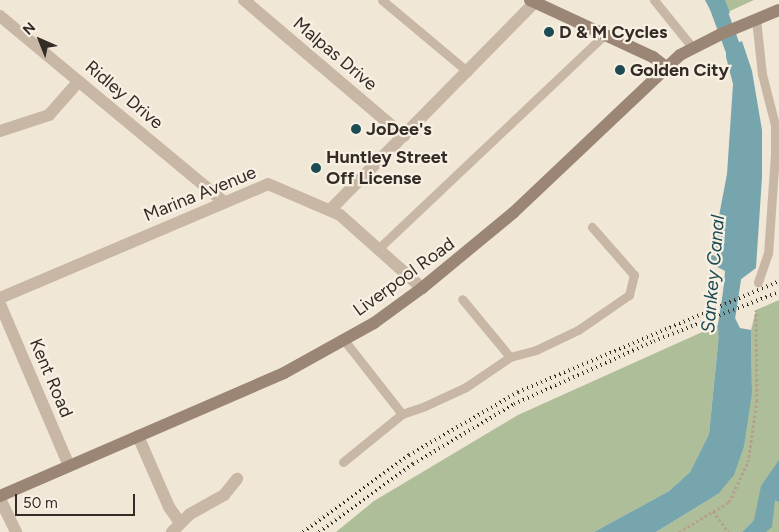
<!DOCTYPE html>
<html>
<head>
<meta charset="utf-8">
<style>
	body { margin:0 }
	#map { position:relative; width:779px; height:532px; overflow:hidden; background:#f0e7d7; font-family:Figtree,sans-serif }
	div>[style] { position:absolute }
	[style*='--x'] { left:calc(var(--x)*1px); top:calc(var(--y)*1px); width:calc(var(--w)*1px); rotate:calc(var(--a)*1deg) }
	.green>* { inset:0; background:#aebe98 }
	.water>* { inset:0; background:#77a5ad }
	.canal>* { height:16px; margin:-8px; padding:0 8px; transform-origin:8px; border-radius:8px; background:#77a5ad }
	.path>* { height:3px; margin-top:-1.5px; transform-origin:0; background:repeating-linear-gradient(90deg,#b3a18e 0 2.5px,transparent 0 5px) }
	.lane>* { height:9px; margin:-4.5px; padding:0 4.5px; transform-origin:4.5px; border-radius:4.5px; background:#c8b7a4 }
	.street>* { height:12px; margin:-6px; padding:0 6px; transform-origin:6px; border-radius:6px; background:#c8b7a4 }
	.secondary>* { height:12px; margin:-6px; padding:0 6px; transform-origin:6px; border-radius:6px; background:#9b8675 }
	.rail>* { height:4px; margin-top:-2px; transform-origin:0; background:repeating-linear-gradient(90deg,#332b25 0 1px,transparent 0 5px) }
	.dots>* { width:14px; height:14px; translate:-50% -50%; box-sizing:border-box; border:2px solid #f8f0e3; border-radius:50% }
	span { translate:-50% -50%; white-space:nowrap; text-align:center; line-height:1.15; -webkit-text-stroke:4.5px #f8f0e3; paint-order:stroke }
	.poi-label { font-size:18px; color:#332b25; font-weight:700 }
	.left { translate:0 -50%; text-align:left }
	.street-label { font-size:18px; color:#332b25 }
	.water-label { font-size:19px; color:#1c4b53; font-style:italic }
	.north { position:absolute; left:15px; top:15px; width:50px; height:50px; -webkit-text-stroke:4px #f8f0e3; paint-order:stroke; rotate:316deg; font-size:14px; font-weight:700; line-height:20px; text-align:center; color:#332b25 }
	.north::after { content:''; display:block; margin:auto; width:18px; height:22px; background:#332b25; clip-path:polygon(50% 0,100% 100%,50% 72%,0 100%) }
	.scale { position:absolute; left:15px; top:494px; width:120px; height:22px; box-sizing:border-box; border:2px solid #332b25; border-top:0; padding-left:6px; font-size:15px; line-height:18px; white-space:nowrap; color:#332b25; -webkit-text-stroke:4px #f8f0e3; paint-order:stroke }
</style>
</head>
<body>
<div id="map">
	<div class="green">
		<div style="clip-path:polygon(710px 0,754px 0,719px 16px)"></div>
		<div style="clip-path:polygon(779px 300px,779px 532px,750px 532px,753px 521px,742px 532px,656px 532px,718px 494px,752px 393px,751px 330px,756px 310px)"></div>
		<div style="clip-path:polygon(720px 324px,709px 434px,690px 472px,669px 491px,594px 532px,336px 532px,374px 501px,518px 415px)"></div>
	</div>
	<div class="water">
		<div style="clip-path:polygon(705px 0,725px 0,730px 13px,715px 19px)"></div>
		<div style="clip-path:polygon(742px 41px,752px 71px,762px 130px,762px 177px,756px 268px,740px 280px,739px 291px,723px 296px,725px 271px,710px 263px,727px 174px,733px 84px,726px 57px,726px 48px)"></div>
		<div style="clip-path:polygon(735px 318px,740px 328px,751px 330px,752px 393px,744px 446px,734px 475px,718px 494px,656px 532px,594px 532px,669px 491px,690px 472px,709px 434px,720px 324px)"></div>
		<div style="clip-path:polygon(779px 460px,779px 502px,775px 500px,772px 527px,766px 532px,742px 532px,754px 520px,761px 486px)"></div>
	</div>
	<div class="canal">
		<div style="--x:715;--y:0;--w:69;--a:69.7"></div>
		<div style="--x:727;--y:343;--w:18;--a:-93"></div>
		<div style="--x:726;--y:325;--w:53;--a:-81.3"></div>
	</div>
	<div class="path">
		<div style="--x:713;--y:511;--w:26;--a:54"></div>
		<div style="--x:679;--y:532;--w:58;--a:-31"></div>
		<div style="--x:729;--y:502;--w:44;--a:-64.6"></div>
		<div style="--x:748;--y:462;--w:62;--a:-81.6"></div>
		<div style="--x:757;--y:401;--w:91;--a:-90.6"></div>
	</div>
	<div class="lane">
		<div style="--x:382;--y:0;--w:112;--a:39.9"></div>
		<div style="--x:654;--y:0;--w:60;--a:51"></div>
		<div style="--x:756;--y:19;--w:55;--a:83.8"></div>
		<div style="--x:762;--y:74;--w:53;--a:75.7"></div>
		<div style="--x:775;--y:125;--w:29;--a:90"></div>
		<div style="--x:775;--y:154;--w:99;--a:94"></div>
		<div style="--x:768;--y:253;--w:31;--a:109"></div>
		<div style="--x:379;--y:248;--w:311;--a:-43.4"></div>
		<div style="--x:344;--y:340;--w:94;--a:51.9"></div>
		<div style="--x:402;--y:414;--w:24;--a:-19"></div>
		<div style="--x:425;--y:406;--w:45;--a:-24.9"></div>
		<div style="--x:466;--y:387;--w:53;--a:-34.3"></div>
		<div style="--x:510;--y:357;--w:75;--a:-129.6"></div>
		<div style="--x:510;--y:357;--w:27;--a:-15"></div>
		<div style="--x:536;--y:350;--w:47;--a:-25.5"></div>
		<div style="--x:578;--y:330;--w:62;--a:-34.5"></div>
		<div style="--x:629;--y:295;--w:21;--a:-76"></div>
		<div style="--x:634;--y:275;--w:64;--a:-131.2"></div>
		<div style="--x:343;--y:462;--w:76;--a:-39.1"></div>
	</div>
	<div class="street">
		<div style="--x:244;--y:0;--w:210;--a:40.4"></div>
		<div style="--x:0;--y:16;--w:291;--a:39.7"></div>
		<div style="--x:0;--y:131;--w:52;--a:-18.1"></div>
		<div style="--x:49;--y:115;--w:45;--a:-48.6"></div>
		<div style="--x:330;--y:210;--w:292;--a:-45.4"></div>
		<div style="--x:0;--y:298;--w:291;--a:-23"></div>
		<div style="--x:268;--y:184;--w:78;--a:23.3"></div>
		<div style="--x:340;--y:215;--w:110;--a:41.7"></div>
		<div style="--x:0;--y:304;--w:176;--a:66.9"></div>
		<div style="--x:138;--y:436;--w:77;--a:66.4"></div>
		<div style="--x:169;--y:507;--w:19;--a:55"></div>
		<div style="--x:0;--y:499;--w:37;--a:64"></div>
		<div style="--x:172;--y:532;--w:25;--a:-45"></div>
		<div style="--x:190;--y:514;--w:39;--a:-29"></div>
		<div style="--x:224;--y:495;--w:21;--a:-51"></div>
	</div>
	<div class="secondary">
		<div style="--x:530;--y:0;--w:136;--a:24.9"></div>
		<div style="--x:653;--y:57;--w:16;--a:38"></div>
		<div style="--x:0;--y:496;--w:309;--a:-23.4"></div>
		<div style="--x:284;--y:373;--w:103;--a:-29.1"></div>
		<div style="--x:374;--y:323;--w:59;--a:-36.1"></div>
		<div style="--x:422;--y:288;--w:118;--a:-39.5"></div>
		<div style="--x:513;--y:213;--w:230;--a:-43.4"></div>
		<div style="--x:680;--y:55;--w:46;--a:-27.1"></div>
		<div style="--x:721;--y:34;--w:63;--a:-22.5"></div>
	</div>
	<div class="rail">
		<div style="--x:303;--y:532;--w:131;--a:-36"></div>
		<div style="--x:409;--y:455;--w:126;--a:-30"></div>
		<div style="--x:518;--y:392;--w:284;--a:-23"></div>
		<div style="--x:319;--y:532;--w:116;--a:-35.9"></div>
		<div style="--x:413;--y:464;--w:117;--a:-30.7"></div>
		<div style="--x:514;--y:404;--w:154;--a:-24.2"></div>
		<div style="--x:654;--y:341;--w:134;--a:-21.4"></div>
	</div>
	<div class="dots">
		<div style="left:549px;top:32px;background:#1c4b53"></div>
		<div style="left:620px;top:70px;background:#1c4b53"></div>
		<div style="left:356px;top:129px;background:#1c4b53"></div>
		<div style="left:316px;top:168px;background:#1c4b53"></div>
	</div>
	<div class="poi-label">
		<span class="left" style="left:559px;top:32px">D &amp; M Cycles</span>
		<span class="left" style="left:630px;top:70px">Golden City</span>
		<span class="left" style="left:366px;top:129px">JoDee's</span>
		<span class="left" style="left:326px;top:168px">Huntley Street<br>Off License</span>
	</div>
	<div class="street-label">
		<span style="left:335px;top:54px;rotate:40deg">Malpas Drive</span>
		<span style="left:124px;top:95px;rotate:40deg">Ridley Drive</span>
		<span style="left:200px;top:194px;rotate:-22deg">Marina Avenue</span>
		<span style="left:404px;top:277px;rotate:-36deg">Liverpool Road</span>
		<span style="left:51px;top:378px;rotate:67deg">Kent Road</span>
	</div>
	<div class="water-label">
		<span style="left:713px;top:274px;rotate:-85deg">Sankey Canal</span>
	</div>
	<div class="north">N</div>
	<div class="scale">50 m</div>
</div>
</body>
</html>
